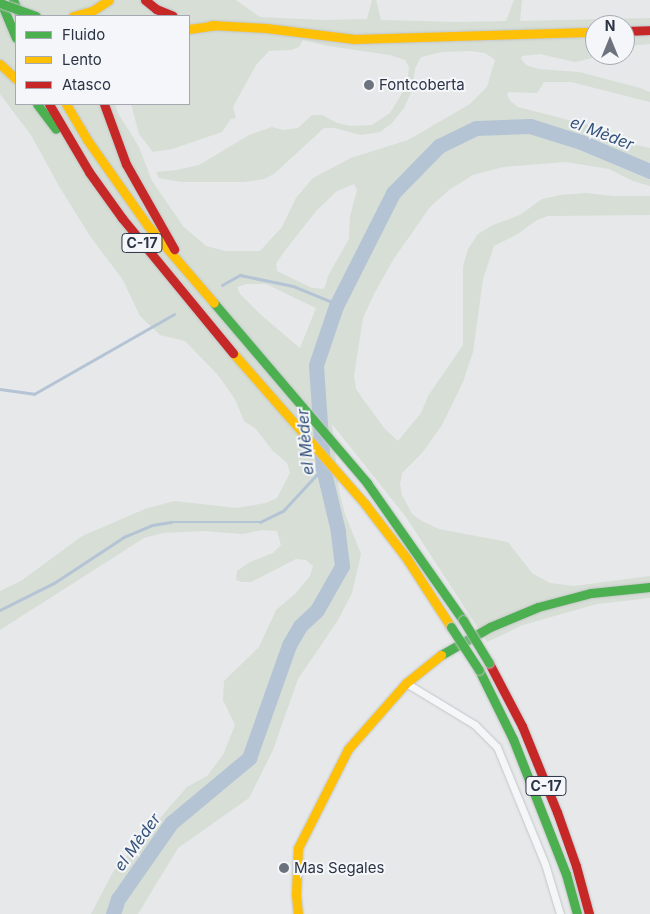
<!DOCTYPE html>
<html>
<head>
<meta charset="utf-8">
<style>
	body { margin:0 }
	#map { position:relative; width:650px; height:914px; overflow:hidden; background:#e6e8ea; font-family:Inter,sans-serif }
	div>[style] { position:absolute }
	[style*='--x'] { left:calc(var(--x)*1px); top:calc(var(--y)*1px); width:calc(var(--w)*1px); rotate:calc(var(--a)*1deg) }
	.green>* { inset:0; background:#d6ded6 }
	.stream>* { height:2.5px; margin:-1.25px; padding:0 1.25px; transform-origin:1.25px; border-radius:1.25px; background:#b4c4d5 }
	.river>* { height:15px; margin:-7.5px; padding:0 7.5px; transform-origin:7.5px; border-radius:7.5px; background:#b4c4d5 }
	.roads { filter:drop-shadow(0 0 1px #c4c6c8) drop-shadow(0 0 1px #c4c6c8) }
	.street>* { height:7px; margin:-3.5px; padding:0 3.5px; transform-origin:3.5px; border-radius:3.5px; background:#f5f6f7 }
	.fast>* { height:9px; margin:-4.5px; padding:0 4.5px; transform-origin:4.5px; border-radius:4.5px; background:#4caf50 }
	.slow>* { height:9px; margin:-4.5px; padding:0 4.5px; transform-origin:4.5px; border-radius:4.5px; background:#ffc107 }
	.jam>* { height:9px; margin:-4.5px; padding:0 4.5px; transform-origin:4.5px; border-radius:4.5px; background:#c62828 }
	.bridges { filter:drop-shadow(0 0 1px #c4c6c8) drop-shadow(0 0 1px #c4c6c8) }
	.fast-bridge>* { height:9px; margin:-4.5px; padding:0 4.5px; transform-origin:4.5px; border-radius:4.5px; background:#4caf50 }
	.dots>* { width:14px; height:14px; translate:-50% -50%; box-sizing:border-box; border:2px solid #f4f6f9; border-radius:50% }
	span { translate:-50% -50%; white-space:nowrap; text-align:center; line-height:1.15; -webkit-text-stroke:4px #f4f6f9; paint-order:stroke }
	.shield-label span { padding:1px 4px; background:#f4f6f9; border:1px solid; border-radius:4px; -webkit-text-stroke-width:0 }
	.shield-label { font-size:14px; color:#2b3445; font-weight:700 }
	.poi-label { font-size:15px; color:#2b3445 }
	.left { translate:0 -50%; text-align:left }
	.water-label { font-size:16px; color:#34527a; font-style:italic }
	.legend { position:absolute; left:15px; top:15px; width:175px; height:90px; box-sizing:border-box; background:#f4f6f9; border:1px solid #a4a8b1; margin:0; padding:6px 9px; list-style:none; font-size:15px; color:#2b3445 }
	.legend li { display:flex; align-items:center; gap:10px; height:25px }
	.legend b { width:25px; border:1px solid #a4a8b1 }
	.north { position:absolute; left:585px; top:15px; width:50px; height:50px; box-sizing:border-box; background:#f4f6f9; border:1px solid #a4a8b1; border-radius:50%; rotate:0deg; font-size:14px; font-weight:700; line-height:20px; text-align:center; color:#2b3445 }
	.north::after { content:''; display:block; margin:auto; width:18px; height:22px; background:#6c737f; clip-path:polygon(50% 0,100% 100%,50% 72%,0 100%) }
</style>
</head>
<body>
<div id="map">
	<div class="green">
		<div style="clip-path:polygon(evenodd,0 0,236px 0,260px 17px,323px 20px,367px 19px,372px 0,376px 0,381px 20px,458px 22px,506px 21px,514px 0,522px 0,520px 21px,650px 18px,650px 44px,625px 46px,625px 25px,595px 25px,595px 55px,601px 56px,575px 62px,540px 54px,522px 56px,521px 59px,526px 65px,538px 69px,579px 72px,640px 88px,650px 92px,650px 102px,571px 82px,544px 82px,537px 93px,509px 92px,507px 94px,510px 101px,518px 107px,592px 126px,632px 144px,650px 148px,650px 186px,633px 181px,609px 169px,566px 162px,503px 167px,473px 175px,449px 190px,430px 207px,393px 260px,374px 294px,363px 318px,354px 376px,356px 389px,365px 402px,385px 429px,398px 441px,421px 413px,428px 396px,463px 345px,463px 267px,468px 249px,478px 234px,493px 225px,520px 215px,542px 199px,561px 195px,586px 193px,613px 196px,650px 196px,650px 215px,548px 216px,537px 220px,516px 235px,494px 246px,483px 279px,473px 352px,463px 382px,442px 425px,422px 453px,402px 473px,400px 485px,402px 495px,412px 514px,422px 521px,439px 529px,508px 542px,532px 573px,550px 583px,574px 586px,650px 576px,650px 598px,597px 604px,523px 625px,487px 642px,406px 517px,332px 424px,339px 491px,345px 514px,361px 554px,352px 593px,338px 620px,298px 679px,273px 750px,249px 798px,178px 848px,138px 914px,91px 914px,113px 872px,187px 787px,207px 776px,223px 755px,235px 725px,223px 700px,224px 681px,259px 647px,276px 610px,295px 594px,310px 576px,313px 566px,306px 560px,296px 559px,251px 582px,241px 582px,236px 580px,237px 571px,250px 562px,273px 553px,281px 545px,277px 531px,262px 530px,243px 534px,203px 531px,163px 533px,144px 538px,0 630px,0 591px,21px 581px,82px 536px,145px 509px,174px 501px,237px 508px,266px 503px,277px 498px,290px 473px,287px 463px,273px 451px,256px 429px,244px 421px,235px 399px,217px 374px,185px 341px,160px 335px,140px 316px,123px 280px,90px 236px,59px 186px,31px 135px,0 94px,0 0,16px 16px,189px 16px,189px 104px,131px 104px,139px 134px,153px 152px,172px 149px,222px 132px,231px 119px,236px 118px,233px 107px,256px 65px,269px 51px,291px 50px,299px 47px,303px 40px,328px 46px,390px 55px,405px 60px,409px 67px,407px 85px,390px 113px,372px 125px,351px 126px,337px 123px,322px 115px,312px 115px,298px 128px,283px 130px,272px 127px,249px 135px,199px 165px,177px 170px,156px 172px,159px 178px,181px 182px,244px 182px,264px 179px,274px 174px,324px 128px,335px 128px,361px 135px,380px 132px,392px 123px,404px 108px,412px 90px,415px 69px,421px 57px,442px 52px,471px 51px,485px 53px,495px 60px,487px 87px,470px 104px,408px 140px,351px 158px,313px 178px,296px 198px,282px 227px,260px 251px,225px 251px,206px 246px,183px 226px,152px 181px,139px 147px,118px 113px,115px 104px,16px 104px,16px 16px,0 0,354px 184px,357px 190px,350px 216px,349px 239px,329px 274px,324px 289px,312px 288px,277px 271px,276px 264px,283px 253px,317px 210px,337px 191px,354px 184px,0 0,246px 284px,266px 284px,316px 308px,300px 348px,260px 314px,240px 294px,237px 287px,246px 284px)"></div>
	</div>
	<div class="stream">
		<div style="--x:222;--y:285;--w:21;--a:-29"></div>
		<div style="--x:240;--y:275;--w:54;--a:11.7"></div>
		<div style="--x:293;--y:286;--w:48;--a:22.2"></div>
		<div style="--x:0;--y:389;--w:34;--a:8"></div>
		<div style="--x:34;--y:394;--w:161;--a:-29.7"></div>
		<div style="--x:0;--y:610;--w:60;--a:-26.6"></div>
		<div style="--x:54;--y:583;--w:84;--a:-33.3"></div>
		<div style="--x:124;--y:537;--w:30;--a:-23"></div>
		<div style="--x:152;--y:525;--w:19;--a:-9"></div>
		<div style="--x:171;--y:522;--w:89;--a:0"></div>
		<div style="--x:260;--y:522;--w:25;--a:-26"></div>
		<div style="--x:283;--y:511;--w:59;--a:-47.1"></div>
	</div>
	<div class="river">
		<div style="--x:113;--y:914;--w:16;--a:-72"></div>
		<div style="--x:118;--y:899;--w:93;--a:-55.1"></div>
		<div style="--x:171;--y:823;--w:102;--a:-39.8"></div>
		<div style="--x:249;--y:758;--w:120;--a:-70.5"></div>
		<div style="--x:289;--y:645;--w:22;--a:-60"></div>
		<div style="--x:300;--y:626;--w:23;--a:-43"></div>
		<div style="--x:317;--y:610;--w:51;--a:-60.4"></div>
		<div style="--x:342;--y:566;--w:35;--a:-97"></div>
		<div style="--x:338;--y:531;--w:65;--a:-103.4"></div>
		<div style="--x:323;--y:468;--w:103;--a:-93.9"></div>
		<div style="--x:316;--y:365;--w:62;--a:-71.3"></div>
		<div style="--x:336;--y:306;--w:127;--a:-63.2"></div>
		<div style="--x:393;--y:193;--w:66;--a:-45.6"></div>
		<div style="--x:439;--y:146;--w:41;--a:-25.9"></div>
		<div style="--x:476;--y:128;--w:54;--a:-2.1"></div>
		<div style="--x:530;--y:126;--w:53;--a:17.4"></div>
		<div style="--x:581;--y:142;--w:75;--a:22.8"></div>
	</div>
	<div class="roads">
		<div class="street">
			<div style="--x:406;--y:683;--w:81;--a:31.3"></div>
			<div style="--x:475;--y:725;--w:31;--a:45"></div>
			<div style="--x:497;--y:747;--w:126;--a:67.7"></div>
			<div style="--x:545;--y:864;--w:52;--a:73.3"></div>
		</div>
		<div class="fast">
			<div style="--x:0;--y:0;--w:41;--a:67.2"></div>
			<div style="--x:13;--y:0;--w:17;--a:66"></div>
			<div style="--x:37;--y:104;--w:31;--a:53"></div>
			<div style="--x:214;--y:303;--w:236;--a:49.6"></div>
			<div style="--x:367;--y:483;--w:167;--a:55"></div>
			<div style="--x:441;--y:655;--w:56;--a:-29.7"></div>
			<div style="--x:490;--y:627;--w:52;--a:-22.6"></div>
			<div style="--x:538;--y:607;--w:55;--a:-14.8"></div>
			<div style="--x:591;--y:593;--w:59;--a:-5.8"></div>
			<div style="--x:479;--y:670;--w:77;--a:63.8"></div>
			<div style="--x:513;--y:739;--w:145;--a:68.6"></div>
			<div style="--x:566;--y:874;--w:41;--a:74.6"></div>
		</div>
		<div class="slow">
			<div style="--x:73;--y:16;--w:20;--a:-15"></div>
			<div style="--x:92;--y:11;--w:20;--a:-33"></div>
			<div style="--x:211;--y:25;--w:55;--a:3.1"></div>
			<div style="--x:266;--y:28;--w:89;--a:7.1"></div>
			<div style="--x:354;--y:39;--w:241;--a:-1.7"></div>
			<div style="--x:189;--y:29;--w:28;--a:-8"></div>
			<div style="--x:0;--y:64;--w:22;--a:43"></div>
			<div style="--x:66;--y:104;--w:43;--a:59.3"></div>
			<div style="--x:88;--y:141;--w:104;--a:54.8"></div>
			<div style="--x:148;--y:226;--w:101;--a:49.4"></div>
			<div style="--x:233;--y:353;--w:201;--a:48.8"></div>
			<div style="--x:365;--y:504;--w:69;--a:52.6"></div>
			<div style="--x:407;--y:559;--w:81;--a:57.1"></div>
			<div style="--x:298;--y:914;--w:20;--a:-96"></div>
			<div style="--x:296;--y:894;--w:46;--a:-87.5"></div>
			<div style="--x:298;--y:848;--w:111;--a:-63.2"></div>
			<div style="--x:348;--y:749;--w:88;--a:-48.7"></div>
			<div style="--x:406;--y:683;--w:45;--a:-38.7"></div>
		</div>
		<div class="jam">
			<div style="--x:145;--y:0;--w:14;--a:39"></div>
			<div style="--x:156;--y:9;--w:18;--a:22"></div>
			<div style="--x:625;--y:31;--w:25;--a:-2"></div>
			<div style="--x:49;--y:104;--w:79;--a:59.5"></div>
			<div style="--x:89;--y:172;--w:57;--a:54.3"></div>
			<div style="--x:122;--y:218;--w:175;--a:50.6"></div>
			<div style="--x:104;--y:104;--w:64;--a:69.9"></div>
			<div style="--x:126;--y:164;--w:98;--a:60.5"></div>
			<div style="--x:489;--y:663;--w:71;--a:62.4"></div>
			<div style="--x:522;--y:726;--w:93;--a:67.9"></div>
			<div style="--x:557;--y:812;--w:57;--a:70.6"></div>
			<div style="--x:576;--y:866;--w:50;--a:74.8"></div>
		</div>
	</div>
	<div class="bridges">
		<div class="fast-bridge">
			<div style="--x:0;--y:3;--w:38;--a:20"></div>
			<div style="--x:463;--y:620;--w:50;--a:58.8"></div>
			<div style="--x:451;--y:627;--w:51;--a:56.9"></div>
		</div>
	</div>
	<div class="dots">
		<div style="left:369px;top:85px;background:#6c737f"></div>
		<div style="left:284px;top:868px;background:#6c737f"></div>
	</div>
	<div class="shield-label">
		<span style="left:142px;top:243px">C-17</span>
		<span style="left:546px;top:786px">C-17</span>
	</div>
	<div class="poi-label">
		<span class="left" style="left:379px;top:85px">Fontcoberta</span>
		<span class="left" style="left:294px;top:868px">Mas Segales</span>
	</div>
	<div class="water-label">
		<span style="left:602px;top:133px;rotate:21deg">el Mèder</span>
		<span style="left:305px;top:442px;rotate:-95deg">el Mèder</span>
		<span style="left:137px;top:842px;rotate:-54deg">el Mèder</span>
	</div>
	<ul class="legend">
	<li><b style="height:6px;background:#4caf50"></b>Fluido</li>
	<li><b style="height:6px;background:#ffc107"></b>Lento</li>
	<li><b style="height:6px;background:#c62828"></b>Atasco</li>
	</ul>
	<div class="north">N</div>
</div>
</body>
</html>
